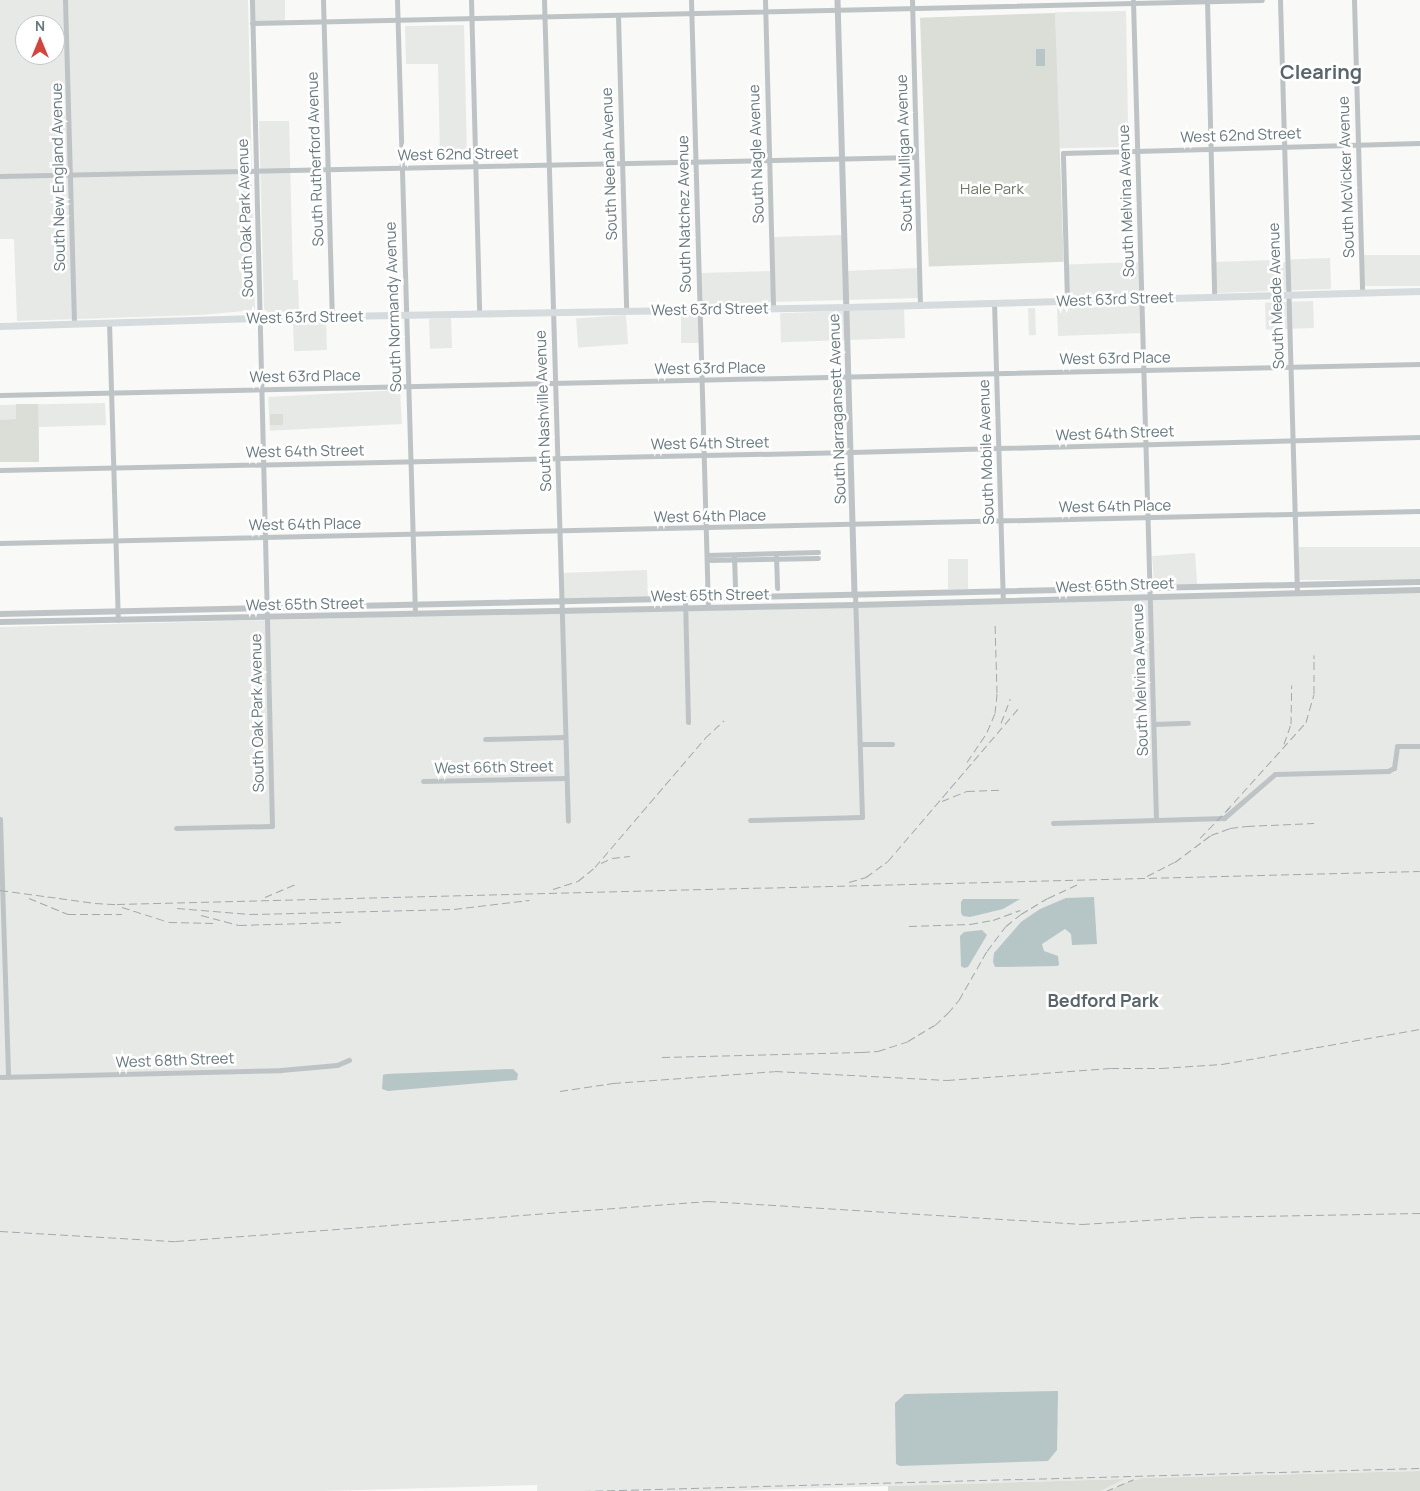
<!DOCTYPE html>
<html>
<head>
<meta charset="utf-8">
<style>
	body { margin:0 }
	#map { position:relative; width:1420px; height:1491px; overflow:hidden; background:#f9f9f7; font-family:Manrope,sans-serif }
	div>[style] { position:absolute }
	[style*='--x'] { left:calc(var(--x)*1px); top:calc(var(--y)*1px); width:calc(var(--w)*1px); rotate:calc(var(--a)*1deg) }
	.built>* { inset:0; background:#e7e9e7; transform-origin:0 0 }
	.green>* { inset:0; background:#daded6; transform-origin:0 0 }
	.water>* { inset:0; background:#b6c5c5; transform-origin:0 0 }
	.minor>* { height:5px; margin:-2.5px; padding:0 2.5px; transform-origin:2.5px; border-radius:2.5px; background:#bec4c6 }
	.tertiary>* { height:5.5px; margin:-2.75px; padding:0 2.75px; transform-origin:2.75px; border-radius:2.75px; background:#bec4c6 }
	.secondary>* { height:7px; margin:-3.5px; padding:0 3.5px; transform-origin:3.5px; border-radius:3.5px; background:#d6dbdd }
	.rail>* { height:1px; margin-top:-0.5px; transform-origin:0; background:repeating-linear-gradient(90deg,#a1a9ac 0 8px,transparent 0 12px) }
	span { translate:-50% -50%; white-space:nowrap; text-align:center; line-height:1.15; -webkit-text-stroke:5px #fff; paint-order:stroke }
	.street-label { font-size:15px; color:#66797f }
	.park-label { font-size:15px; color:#6c7865 }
	.quarter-label { font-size:18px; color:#58666b; font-weight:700 }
	.district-label { font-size:20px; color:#58666b; font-weight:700 }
	.north { position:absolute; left:15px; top:15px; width:50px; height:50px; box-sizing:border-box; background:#fff; border:1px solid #c2c9cc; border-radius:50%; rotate:0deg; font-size:14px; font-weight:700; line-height:20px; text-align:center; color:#66797f }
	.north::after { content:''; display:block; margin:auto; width:18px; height:22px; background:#d5433b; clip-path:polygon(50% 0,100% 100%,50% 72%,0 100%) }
</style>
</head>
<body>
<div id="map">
	<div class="built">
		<div style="clip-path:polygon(evenodd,0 0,248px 0,255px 310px,201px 315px,17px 321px,14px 239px,0 239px,0 0,25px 25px,55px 25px,55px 55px,25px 55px,25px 25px)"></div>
		<div style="left:255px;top:0;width:30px;height:22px"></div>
		<div style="left:1126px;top:11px;width:136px;height:71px;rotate:89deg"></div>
		<div style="clip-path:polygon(464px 25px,467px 158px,440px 159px,438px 64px,406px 64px,405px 26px)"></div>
		<div style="clip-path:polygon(259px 121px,289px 121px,293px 280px,298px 280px,299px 311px,268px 312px,264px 309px)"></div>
		<div style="clip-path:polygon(845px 235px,846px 271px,918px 268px,919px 298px,701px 304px,700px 273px,773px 271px,772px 237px)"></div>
		<div style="left:1420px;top:255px;width:31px;height:58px;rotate:90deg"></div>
		<div style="left:1330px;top:258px;width:31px;height:116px;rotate:88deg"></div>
		<div style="left:1139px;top:262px;width:32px;height:72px;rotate:88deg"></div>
		<div style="left:1313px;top:301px;width:27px;height:48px;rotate:88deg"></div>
		<div style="left:1140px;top:305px;width:28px;height:83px;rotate:88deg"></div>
		<div style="left:1035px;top:308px;width:27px;height:7px;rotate:88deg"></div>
		<div style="left:904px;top:309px;width:29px;height:124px;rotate:88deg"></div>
		<div style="left:681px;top:314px;width:18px;height:29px"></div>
		<div style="left:626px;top:315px;width:29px;height:50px;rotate:86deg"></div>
		<div style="left:451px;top:318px;width:30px;height:22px;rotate:88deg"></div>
		<div style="left:326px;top:321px;width:29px;height:33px;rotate:88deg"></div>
		<div style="left:400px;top:390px;width:34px;height:132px;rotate:87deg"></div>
		<div style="clip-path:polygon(105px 403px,106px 425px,39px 427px,39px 462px,0 462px,0 405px)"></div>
		<div style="left:1420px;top:547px;width:33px;height:121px;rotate:90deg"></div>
		<div style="left:1195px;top:553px;width:32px;height:43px;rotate:86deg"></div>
		<div style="left:948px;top:559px;width:20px;height:30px"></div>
		<div style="left:647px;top:570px;width:28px;height:86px;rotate:88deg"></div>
		<div style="clip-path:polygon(1420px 590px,1420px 1471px,1143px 1478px,1124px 1483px,1109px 1491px,1101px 1491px,1123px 1479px,722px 1491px,537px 1491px,537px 1485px,324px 1491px,0 1491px,0 627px)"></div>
	</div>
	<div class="green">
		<div style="left:1055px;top:13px;width:249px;height:135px;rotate:88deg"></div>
		<div style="clip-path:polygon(16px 404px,38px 404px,39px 462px,0 462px,0 420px,16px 419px)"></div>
		<div style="left:270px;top:414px;width:13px;height:11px"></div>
		<div style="clip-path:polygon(1420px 1471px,1420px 1491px,1109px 1491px,1124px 1483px,1143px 1478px)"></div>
		<div style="clip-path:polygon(1124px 1479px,1101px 1491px,888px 1491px,888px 1486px)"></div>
	</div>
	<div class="water">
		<div style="left:1036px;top:49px;width:9px;height:17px"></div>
		<div style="clip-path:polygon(1094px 897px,1097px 944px,1072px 945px,1071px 934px,1065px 929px,1042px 944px,1044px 951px,1058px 956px,1059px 965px,1057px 966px,995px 967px,993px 962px,994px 953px,1021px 922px,1040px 909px,1066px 898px)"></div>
		<div style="clip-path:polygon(963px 899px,1020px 899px,1003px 909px,970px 917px,963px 916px,961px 913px,961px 902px)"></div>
		<div style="clip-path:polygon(982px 930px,987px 935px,968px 967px,964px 968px,961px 966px,960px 936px,964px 932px)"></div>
		<div style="clip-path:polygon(513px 1069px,518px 1074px,517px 1080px,388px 1091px,382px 1089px,383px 1075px,386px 1074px)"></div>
		<div style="clip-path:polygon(1058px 1391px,1057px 1450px,1048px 1461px,900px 1466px,896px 1464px,895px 1403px,905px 1394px)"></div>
	</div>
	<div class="minor">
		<div style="--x:65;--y:0;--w:324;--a:88.4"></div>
		<div style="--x:323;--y:0;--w:316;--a:88.4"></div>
		<div style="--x:397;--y:0;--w:614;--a:88.32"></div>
		<div style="--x:471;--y:0;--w:314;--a:88.5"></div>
		<div style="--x:544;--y:0;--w:821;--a:88.33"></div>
		<div style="--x:691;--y:0;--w:607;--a:88.4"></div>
		<div style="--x:765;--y:0;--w:308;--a:88.5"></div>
		<div style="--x:912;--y:0;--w:304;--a:88.5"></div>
		<div style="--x:1207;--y:0;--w:296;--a:88.6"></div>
		<div style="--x:1280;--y:0;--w:592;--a:88.36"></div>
		<div style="--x:1354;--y:0;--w:293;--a:88.4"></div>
		<div style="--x:1133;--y:1;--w:819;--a:88.39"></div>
		<div style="--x:618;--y:16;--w:295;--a:88.4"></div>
		<div style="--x:252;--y:23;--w:1010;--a:-1.3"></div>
		<div style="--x:0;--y:176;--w:916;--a:-1.19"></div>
		<div style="--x:1067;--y:300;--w:147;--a:-91.6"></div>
		<div style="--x:1063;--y:153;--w:357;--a:-1.6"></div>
		<div style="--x:994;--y:302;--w:298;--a:88.3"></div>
		<div style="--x:109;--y:322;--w:298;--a:88.3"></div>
		<div style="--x:0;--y:395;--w:1420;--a:-1.25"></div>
		<div style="--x:0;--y:470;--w:851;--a:-1.21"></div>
		<div style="--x:851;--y:452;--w:569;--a:-1.51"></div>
		<div style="--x:0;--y:543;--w:1420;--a:-1.29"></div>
		<div style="--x:707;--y:555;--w:111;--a:-1.5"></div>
		<div style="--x:776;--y:556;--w:32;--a:88"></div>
		<div style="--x:734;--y:557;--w:32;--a:88"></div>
		<div style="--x:707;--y:560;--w:111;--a:-1"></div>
		<div style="--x:685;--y:598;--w:124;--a:88.6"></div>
		<div style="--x:1154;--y:724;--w:34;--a:-2"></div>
		<div style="--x:485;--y:739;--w:80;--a:-1.4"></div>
		<div style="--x:861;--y:744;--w:31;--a:0"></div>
		<div style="--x:423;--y:781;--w:143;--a:-1.2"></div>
		<div style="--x:0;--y:819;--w:258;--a:88.2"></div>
		<div style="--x:750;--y:820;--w:112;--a:-1.5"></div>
		<div style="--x:862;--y:817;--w:222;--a:-91.8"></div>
		<div style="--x:1053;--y:823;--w:171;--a:-1.7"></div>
		<div style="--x:1224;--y:818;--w:67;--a:-40.8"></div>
		<div style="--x:1275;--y:774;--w:113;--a:-1.5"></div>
		<div style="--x:1388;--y:771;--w:7;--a:-27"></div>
		<div style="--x:1394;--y:768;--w:22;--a:-82"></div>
		<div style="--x:1397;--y:746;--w:23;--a:0"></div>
		<div style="--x:176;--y:828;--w:96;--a:-1.2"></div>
		<div style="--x:272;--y:826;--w:826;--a:-91.39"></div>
		<div style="--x:0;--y:1077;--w:281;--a:-1.4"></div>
		<div style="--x:281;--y:1070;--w:56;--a:-5.1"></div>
		<div style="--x:337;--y:1065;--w:13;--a:-23"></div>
	</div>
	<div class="tertiary">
		<div style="--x:838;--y:0;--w:595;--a:88.36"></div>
		<div style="--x:0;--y:614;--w:1420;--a:-1.29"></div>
		<div style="--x:0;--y:622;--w:856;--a:-1.14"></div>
		<div style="--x:856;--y:605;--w:564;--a:-1.52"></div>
	</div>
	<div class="secondary">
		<div style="--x:0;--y:326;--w:282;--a:-1.8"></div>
		<div style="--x:282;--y:317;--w:565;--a:-1.01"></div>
		<div style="--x:847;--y:307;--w:573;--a:-1.6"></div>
	</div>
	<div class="rail">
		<div style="--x:1001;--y:723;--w:26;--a:-69"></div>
		<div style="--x:1284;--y:744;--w:21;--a:-71"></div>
		<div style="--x:1291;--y:724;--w:39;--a:-89"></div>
		<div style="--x:967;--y:762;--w:36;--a:-56"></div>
		<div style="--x:987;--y:732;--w:21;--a:-67"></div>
		<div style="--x:995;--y:713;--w:20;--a:-84"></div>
		<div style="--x:997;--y:693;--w:70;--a:-91.6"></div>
		<div style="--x:942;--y:801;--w:27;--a:-22"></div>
		<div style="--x:967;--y:791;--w:33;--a:-2"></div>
		<div style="--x:1226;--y:811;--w:120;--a:-48"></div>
		<div style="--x:1306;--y:722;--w:29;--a:-74"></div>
		<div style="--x:1314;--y:694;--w:39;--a:-90"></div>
		<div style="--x:1200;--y:838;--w:43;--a:-45.9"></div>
		<div style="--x:601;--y:863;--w:12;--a:-24"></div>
		<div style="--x:612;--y:858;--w:18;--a:-6"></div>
		<div style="--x:1147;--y:876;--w:31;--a:-27"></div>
		<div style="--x:1175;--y:862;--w:45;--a:-36.9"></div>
		<div style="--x:1211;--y:835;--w:20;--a:-20"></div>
		<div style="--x:1230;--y:828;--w:17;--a:-7"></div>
		<div style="--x:1247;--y:826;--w:67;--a:-2.6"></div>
		<div style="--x:849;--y:882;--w:18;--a:-16"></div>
		<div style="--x:866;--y:877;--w:27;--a:-36"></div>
		<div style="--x:888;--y:861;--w:200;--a:-49.5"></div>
		<div style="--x:553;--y:889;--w:26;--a:-18"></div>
		<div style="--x:578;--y:881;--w:22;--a:-39"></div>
		<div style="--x:595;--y:867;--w:170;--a:-49.5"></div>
		<div style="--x:705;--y:738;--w:26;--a:-43"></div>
		<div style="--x:0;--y:890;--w:96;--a:7.8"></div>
		<div style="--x:95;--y:903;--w:22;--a:3"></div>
		<div style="--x:117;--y:904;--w:1303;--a:-1.45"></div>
		<div style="--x:265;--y:897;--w:34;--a:-23"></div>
		<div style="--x:29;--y:898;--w:42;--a:22.3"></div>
		<div style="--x:68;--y:914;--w:54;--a:0"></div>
		<div style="--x:122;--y:907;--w:49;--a:17.7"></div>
		<div style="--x:169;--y:922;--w:46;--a:1.2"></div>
		<div style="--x:177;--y:908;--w:73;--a:4.7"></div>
		<div style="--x:250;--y:914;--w:204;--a:-1.4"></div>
		<div style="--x:454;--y:909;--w:76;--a:-6.8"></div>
		<div style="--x:201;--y:915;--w:39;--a:15"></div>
		<div style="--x:239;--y:925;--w:102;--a:-1.7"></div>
		<div style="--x:909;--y:926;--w:61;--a:-1.9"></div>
		<div style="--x:970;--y:924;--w:23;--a:-10"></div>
		<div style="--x:993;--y:920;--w:29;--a:-20"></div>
		<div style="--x:662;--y:1057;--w:200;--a:-1.4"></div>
		<div style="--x:862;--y:1052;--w:16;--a:-4"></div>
		<div style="--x:878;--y:1051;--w:32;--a:-18"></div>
		<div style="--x:908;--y:1041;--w:31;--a:-31"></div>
		<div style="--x:935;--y:1025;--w:18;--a:-43"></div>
		<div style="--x:948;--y:1013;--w:17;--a:-50"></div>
		<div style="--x:959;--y:1000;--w:56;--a:-60.3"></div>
		<div style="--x:987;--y:951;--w:31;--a:-53"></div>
		<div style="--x:1006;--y:926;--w:19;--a:-39"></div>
		<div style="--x:1021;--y:914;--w:31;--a:-31"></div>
		<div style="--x:1048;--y:898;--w:35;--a:-25"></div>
		<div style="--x:560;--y:1091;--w:54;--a:-8.6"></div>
		<div style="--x:613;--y:1083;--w:162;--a:-4.2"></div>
		<div style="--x:775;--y:1071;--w:172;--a:3"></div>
		<div style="--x:947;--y:1080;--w:164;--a:-4.2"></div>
		<div style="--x:1111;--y:1068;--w:50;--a:0"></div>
		<div style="--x:1161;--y:1068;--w:61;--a:-3.8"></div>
		<div style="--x:1222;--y:1064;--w:201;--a:-10"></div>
		<div style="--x:0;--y:1231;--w:176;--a:3.3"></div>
		<div style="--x:176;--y:1241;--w:534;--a:-4.3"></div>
		<div style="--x:708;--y:1201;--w:375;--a:3.5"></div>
		<div style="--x:1082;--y:1224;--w:114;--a:-3.5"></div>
		<div style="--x:1196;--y:1217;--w:224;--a:-1"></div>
		<div style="--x:583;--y:1491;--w:837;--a:-1.57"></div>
		<div style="--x:1106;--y:1491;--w:30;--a:-23"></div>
	</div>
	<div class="street-label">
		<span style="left:1241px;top:135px;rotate:-2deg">West 62nd Street</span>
		<span style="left:904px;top:153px;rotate:-92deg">South Mulligan Avenue</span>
		<span style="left:458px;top:154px;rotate:-1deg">West 62nd Street</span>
		<span style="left:756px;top:154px;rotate:-92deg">South Nagle Avenue</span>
		<span style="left:315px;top:159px;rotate:-92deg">South Rutherford Avenue</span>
		<span style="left:609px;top:164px;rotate:-92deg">South Neenah Avenue</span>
		<span style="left:58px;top:177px;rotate:-91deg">South New England Avenue</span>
		<span style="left:1346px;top:177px;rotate:-92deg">South McVicker Avenue</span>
		<span style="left:1126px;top:201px;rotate:-92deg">South Melvina Avenue</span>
		<span style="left:684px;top:214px;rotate:-91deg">South Natchez Avenue</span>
		<span style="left:245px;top:218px;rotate:-92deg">South Oak Park Avenue</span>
		<span style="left:1276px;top:296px;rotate:-92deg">South Meade Avenue</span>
		<span style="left:1115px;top:299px;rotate:-2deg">West 63rd Street</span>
		<span style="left:393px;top:307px;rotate:-92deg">South Normandy Avenue</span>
		<span style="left:710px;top:309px;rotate:-1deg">West 63rd Street</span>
		<span style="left:305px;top:317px;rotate:-1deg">West 63rd Street</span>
		<span style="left:1115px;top:358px;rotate:-1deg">West 63rd Place</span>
		<span style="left:710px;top:368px;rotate:-1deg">West 63rd Place</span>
		<span style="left:305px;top:376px;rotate:-1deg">West 63rd Place</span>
		<span style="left:837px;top:409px;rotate:-92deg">South Narragansett Avenue</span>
		<span style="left:543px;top:411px;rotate:-92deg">South Nashville Avenue</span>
		<span style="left:1115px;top:433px;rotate:-2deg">West 64th Street</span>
		<span style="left:710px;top:443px;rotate:-1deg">West 64th Street</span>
		<span style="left:305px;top:451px;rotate:-1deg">West 64th Street</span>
		<span style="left:986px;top:452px;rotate:-92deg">South Mobile Avenue</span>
		<span style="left:1115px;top:506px;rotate:-1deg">West 64th Place</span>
		<span style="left:710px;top:516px;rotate:-1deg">West 64th Place</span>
		<span style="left:305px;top:524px;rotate:-1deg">West 64th Place</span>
		<span style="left:1115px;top:585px;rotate:-2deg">West 65th Street</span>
		<span style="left:710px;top:595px;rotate:-1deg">West 65th Street</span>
		<span style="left:305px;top:604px;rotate:-1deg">West 65th Street</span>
		<span style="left:1140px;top:680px;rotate:-92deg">South Melvina Avenue</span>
		<span style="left:257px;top:713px;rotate:-91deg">South Oak Park Avenue</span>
		<span style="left:494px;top:767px;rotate:-1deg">West 66th Street</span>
		<span style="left:175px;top:1060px;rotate:-2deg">West 68th Street</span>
	</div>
	<div class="park-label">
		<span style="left:992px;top:189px">Hale Park</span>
	</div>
	<div class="quarter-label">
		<span style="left:1103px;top:1000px">Bedford Park</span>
	</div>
	<div class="district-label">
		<span style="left:1321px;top:71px">Clearing</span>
	</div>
	<div class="north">N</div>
</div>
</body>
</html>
